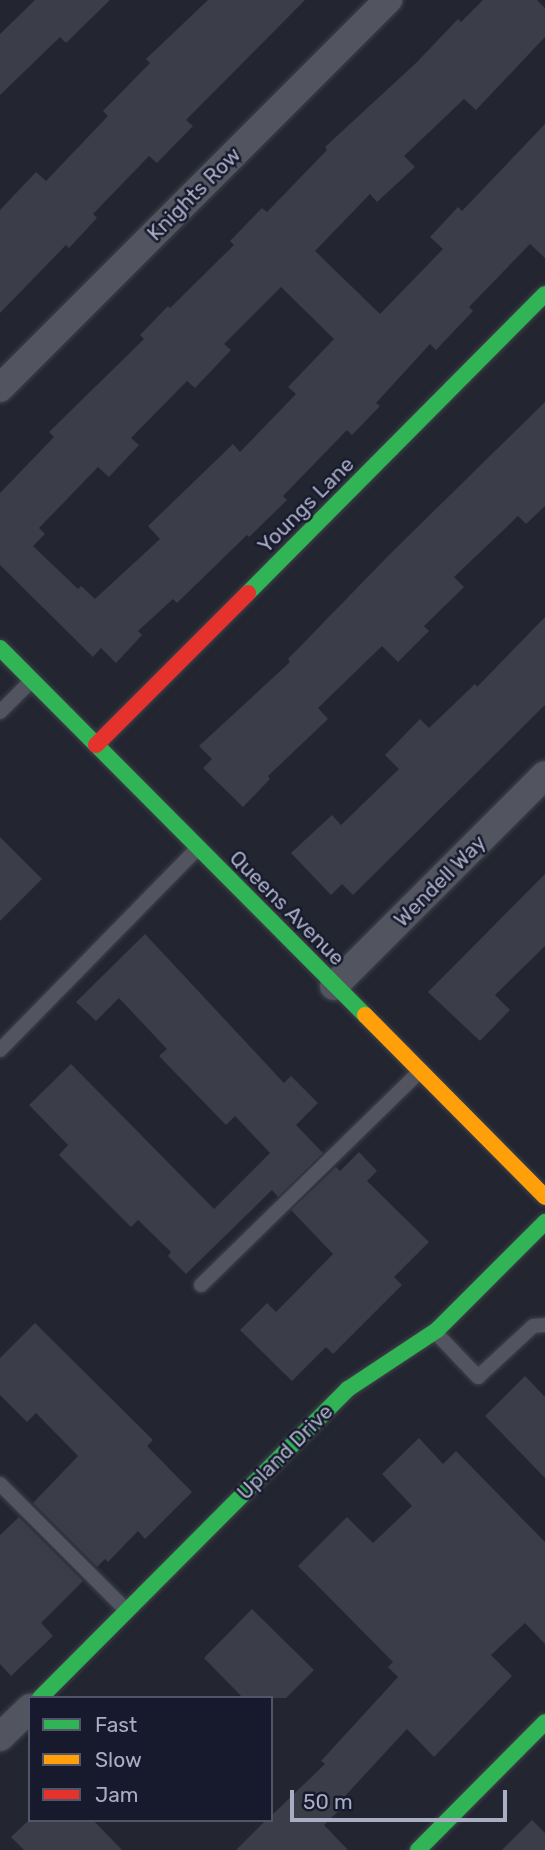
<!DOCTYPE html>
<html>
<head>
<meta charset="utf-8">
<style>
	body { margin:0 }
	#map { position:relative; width:545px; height:1850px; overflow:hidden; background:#232631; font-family:Rubik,sans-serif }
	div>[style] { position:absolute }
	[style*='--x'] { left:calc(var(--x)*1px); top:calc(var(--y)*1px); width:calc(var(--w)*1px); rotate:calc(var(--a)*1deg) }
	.building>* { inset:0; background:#3b3d48 }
	.roads { filter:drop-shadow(0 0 2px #3f414a) drop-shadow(0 0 2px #3f414a) }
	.lane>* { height:14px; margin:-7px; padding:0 7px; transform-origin:7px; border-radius:7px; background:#525560 }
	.street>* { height:28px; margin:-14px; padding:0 14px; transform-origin:14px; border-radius:14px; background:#525560 }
	.fast>* { height:16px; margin:-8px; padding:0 8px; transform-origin:8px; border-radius:8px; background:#30b455 }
	.slow>* { height:16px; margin:-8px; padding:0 8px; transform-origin:8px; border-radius:8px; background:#ff9f0a }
	.jam>* { height:16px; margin:-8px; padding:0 8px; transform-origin:8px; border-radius:8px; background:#e5322d }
	span { translate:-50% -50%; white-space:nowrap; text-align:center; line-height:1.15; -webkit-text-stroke:5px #171a2c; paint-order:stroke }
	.street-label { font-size:21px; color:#aaaec5 }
	.legend { position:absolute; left:28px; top:1696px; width:245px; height:126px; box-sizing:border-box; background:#171a2c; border:2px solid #525569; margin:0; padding:9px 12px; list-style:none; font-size:21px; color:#aaaec5 }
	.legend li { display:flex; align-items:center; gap:14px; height:35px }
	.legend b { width:35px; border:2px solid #525569 }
	.scale { position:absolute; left:290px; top:1790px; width:217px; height:32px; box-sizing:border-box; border:4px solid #aaaec5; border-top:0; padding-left:9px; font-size:21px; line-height:24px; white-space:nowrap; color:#aaaec5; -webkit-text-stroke:5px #171a2c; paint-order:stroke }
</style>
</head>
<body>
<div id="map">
	<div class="building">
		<div style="clip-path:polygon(35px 0,110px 0,66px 43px,60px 37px,0 95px,0 34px)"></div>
		<div style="clip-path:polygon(208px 0,305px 0,186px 120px,193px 126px,157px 163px,149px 156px,93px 214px,97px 218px,69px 248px,66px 245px,0 313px,0 210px,36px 172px,46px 181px,108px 116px,103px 111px,150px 63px,146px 59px)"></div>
		<div style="clip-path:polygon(evenodd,483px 0,537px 0,545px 8px,545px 37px,476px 110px,464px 99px,404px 156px,415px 167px,377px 202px,370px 194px,315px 251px,380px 314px,443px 249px,430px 237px,458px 207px,462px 211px,545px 124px,545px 258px,530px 244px,469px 307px,473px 311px,436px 350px,430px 344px,376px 403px,380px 406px,352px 435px,347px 430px,283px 496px,287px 500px,249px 537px,247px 535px,177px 603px,173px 599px,138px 631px,142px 635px,116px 663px,101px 648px,93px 657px,0 565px,0 493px,54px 437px,49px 432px,144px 339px,140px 335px,168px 306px,170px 308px,234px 245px,230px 241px,262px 208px,267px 212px,327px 150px,325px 147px,416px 63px,458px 19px,461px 22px,483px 0,281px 287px,334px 339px,288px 387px,296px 394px,240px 452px,233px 444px,148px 526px,160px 539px,95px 599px,81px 586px,78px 589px,33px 546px,45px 534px,39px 528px,98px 467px,109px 477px,139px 445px,131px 438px,187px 381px,195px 388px,231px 350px,224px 344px,281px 287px)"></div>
		<div style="clip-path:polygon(545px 402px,545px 506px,526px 524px,518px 516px,454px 577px,464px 587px,424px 626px,429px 631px,398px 662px,382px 646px,318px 708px,328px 719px,268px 776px,270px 779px,243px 807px,203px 768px,212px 759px,199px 746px,290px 662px,288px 659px,391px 553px)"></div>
		<div style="clip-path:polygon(545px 617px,545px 705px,353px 895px,342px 884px,331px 895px,291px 853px,332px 815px,341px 825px,399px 769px,385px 755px,420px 719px,429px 728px,475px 684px,477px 687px)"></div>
		<div style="clip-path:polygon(0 837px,42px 879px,0 921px)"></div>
		<div style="clip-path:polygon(545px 874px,545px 946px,495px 995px,510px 1010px,480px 1041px,428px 992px)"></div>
		<div style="clip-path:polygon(145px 934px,284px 1083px,291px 1076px,318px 1103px,296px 1125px,323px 1153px,278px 1197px,272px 1190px,186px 1274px,168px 1256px,171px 1252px,138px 1220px,131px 1227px,59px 1155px,68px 1145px,29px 1105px,71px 1064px,214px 1209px,270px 1153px,235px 1116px,226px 1125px,159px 1056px,167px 1049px,119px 998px,96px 1021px,76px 1002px)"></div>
		<div style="clip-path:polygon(359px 1152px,377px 1171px,367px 1181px,429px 1242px,394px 1277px,402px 1285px,333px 1354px,326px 1347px,292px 1381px,240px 1330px,267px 1303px,276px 1312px,333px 1254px,291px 1210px,336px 1167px,340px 1171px)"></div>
		<div style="clip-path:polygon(35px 1323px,153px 1440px,147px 1446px,192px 1492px,145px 1539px,138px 1531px,108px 1562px,105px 1559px,97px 1567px,33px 1503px,78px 1456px,36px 1413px,27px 1422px,0 1395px,0 1358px)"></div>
		<div style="clip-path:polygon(525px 1376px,545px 1397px,545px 1478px,485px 1416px)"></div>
		<div style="clip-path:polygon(419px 1438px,443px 1464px,456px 1451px,545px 1542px,545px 1644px,525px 1623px,491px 1655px,512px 1676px,434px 1757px,407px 1729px,346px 1795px,350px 1800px,324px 1825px,348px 1850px,236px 1850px,266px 1820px,271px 1820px,271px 1816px,325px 1764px,321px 1761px,398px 1677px,388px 1667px,393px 1662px,298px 1566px,347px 1517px,373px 1543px,412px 1506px,382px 1474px)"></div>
		<div style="clip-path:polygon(19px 1517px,83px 1581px,41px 1623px,53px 1636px,11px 1676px,0 1664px,0 1535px)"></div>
		<div style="clip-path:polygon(252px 1609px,314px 1670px,286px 1698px,243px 1698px,204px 1658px)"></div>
		<div style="clip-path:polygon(29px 1820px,93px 1820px,122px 1850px,24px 1850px,11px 1837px)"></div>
		<div style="clip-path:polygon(532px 1820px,545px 1833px,545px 1850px,502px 1850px)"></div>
	</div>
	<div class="roads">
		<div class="lane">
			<div style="--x:0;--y:712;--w:44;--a:-45"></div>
			<div style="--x:0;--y:1050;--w:281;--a:-45.6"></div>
			<div style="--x:201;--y:1285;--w:305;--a:-44.3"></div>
			<div style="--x:436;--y:1333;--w:61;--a:46.3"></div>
			<div style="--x:478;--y:1377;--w:75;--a:-42.8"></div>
			<div style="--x:533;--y:1326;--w:12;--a:-5"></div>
			<div style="--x:0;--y:1484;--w:178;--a:45"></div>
		</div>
		<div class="street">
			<div style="--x:0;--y:388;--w:549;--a:-45"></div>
			<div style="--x:334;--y:986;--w:298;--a:-45"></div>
			<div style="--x:0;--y:1737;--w:42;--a:-44"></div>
		</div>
		<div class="fast">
			<div style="--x:248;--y:593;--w:421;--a:-45.2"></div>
			<div style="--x:0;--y:648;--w:518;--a:45.16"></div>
			<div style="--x:40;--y:1698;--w:436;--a:-45.1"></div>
			<div style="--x:348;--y:1389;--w:107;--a:-33.5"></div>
			<div style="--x:437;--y:1330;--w:153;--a:-45"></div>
			<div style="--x:418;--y:1850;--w:180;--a:-45.2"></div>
		</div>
		<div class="slow">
			<div style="--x:365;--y:1015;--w:256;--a:45.3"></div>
		</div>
		<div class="jam">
			<div style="--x:96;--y:745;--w:215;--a:-45"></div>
		</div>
	</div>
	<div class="street-label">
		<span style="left:194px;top:194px;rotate:-45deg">Knights Row</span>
		<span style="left:306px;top:505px;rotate:-45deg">Youngs Lane</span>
		<span style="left:440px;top:881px;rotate:-45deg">Wendell Way</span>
		<span style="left:287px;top:908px;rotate:45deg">Queens Avenue</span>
		<span style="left:285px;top:1452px;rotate:-45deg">Upland Drive</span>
	</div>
	<ul class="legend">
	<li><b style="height:9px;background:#30b455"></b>Fast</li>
	<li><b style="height:9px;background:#ff9f0a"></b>Slow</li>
	<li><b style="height:9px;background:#e5322d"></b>Jam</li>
	</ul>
	<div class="scale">50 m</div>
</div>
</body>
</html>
